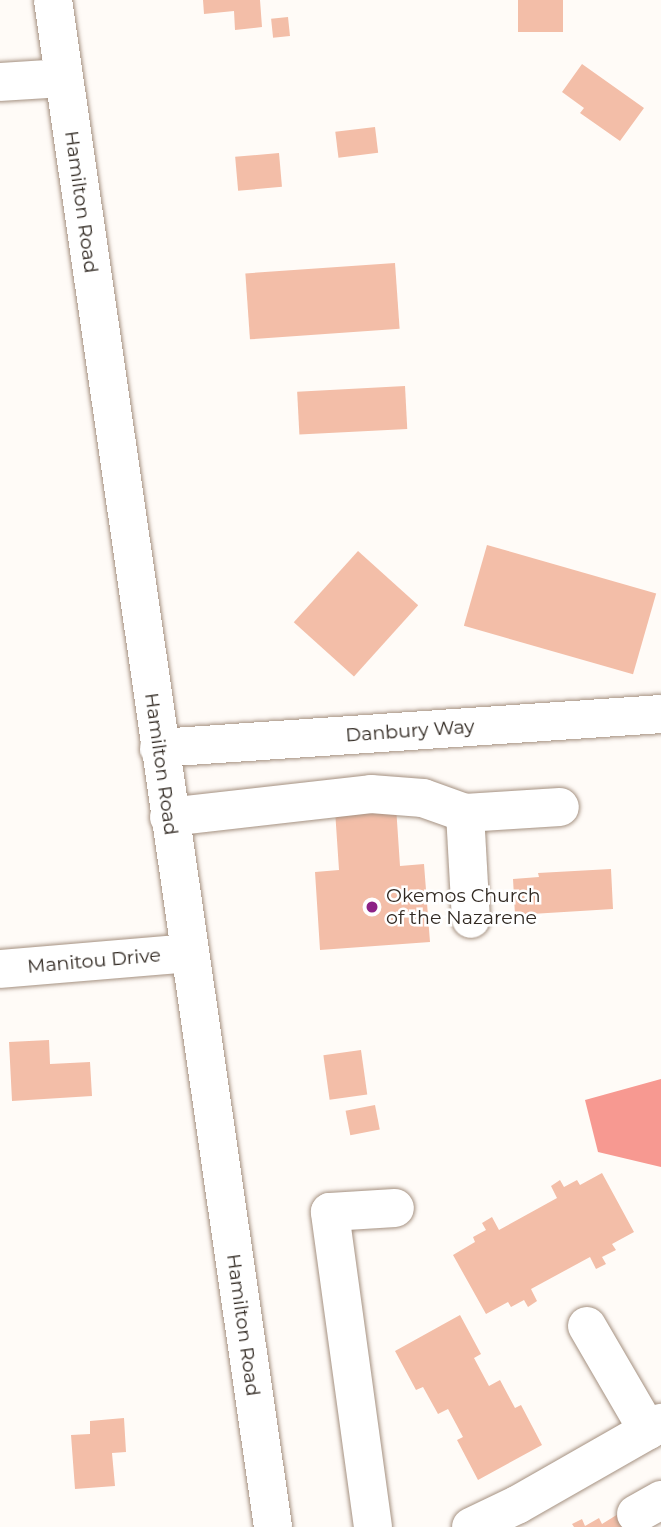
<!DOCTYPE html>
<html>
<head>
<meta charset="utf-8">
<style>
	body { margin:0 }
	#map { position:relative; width:661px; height:1527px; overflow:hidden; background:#fffbf7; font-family:Montserrat,sans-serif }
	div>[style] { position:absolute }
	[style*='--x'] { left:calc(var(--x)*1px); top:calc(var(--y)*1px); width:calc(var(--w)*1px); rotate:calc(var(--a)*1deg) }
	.forest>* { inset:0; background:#f79991 }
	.building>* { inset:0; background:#f3bea8; transform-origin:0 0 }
	.roads { filter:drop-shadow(0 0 2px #a59181) drop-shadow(0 0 2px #a59181) }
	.minor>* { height:38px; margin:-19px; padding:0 19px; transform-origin:19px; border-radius:19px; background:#fff }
	.dots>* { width:19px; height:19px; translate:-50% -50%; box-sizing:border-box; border:4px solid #fff; border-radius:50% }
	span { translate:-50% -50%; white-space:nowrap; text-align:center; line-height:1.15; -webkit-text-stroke:5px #fff; paint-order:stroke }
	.street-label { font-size:19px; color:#312922 }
	.poi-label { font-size:19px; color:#312922 }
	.left { translate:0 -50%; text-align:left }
</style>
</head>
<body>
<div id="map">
	<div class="forest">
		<div style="clip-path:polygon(661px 1079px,661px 1167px,598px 1152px,585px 1100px)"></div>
	</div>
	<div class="building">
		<div style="clip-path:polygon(203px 0,260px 0,262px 27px,235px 30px,234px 11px,204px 14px)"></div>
		<div style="left:518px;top:0;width:45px;height:32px"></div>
		<div style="left:288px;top:17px;width:19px;height:17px;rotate:84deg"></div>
		<div style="clip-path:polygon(582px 64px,644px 108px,620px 141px,580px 113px,584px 108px,562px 92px)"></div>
		<div style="left:375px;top:127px;width:26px;height:40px;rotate:83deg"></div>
		<div style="left:279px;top:153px;width:34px;height:44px;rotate:85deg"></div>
		<div style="left:395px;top:263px;width:66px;height:150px;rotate:86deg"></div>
		<div style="left:405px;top:386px;width:43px;height:108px;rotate:87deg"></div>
		<div style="left:487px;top:545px;width:176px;height:84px;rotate:16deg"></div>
		<div style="left:358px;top:551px;width:81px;height:96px;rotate:42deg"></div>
		<div style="clip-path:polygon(396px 806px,400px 866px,424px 864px,430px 942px,320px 950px,315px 872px,339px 870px,335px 810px)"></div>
		<div style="clip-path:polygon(611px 869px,613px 909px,515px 915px,513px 879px,539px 877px,538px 873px)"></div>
		<div style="clip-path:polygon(49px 1040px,50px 1064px,90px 1062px,92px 1096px,12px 1101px,9px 1042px)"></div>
		<div style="left:361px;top:1050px;width:45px;height:38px;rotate:82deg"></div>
		<div style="left:375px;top:1105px;width:25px;height:30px;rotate:79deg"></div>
		<div style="clip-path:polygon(602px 1173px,634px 1232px,612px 1244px,616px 1250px,602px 1257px,606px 1264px,596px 1269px,590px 1257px,531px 1289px,537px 1301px,528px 1307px,524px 1300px,511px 1307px,508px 1302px,486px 1314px,453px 1255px,475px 1242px,473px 1237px,486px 1230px,482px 1223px,492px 1217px,499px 1230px,557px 1198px,551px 1186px,560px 1180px,564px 1187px,577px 1180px,580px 1185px)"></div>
		<div style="clip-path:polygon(460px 1315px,481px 1354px,474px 1358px,489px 1386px,500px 1380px,515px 1408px,521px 1405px,542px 1445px,478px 1480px,457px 1440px,463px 1437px,448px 1409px,438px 1414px,423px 1387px,416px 1390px,395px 1351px)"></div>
		<div style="clip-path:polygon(124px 1418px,126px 1452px,112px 1453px,115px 1486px,75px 1489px,71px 1435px,90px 1434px,90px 1421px)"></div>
		<div style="clip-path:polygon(623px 1511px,632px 1527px,574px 1527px,572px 1524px,582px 1519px,585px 1526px,599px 1518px,602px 1524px)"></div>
	</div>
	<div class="roads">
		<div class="minor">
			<div style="--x:53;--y:0;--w:1543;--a:81.8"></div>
			<div style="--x:0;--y:82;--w:64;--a:-3.6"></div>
			<div style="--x:159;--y:748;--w:503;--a:-3.87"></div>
			<div style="--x:465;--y:813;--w:106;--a:86.8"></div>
			<div style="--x:169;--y:817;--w:203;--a:-6.5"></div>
			<div style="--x:371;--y:794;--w:52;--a:4.4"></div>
			<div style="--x:423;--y:798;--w:45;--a:19.7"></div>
			<div style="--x:465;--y:813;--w:95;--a:-3.6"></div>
			<div style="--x:0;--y:969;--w:190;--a:-4.8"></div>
			<div style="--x:587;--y:1326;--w:121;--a:59.8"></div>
			<div style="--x:636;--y:1514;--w:29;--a:-29"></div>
			<div style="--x:373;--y:1527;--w:318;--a:-97.8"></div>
			<div style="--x:330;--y:1212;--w:65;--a:-3.5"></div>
			<div style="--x:471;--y:1527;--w:51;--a:-25.6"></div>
			<div style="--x:517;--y:1505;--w:166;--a:-29.7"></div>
		</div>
	</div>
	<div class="dots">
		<div style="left:372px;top:907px;background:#8d2286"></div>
	</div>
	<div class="street-label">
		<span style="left:81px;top:202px;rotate:82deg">Hamilton Road</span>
		<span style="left:410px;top:731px;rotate:-4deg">Danbury Way</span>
		<span style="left:161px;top:764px;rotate:82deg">Hamilton Road</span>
		<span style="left:94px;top:961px;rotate:-5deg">Manitou Drive</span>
		<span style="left:243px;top:1325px;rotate:82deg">Hamilton Road</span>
	</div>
	<div class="poi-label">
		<span class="left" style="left:386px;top:907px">Okemos Church<br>of the Nazarene</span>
	</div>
</div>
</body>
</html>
